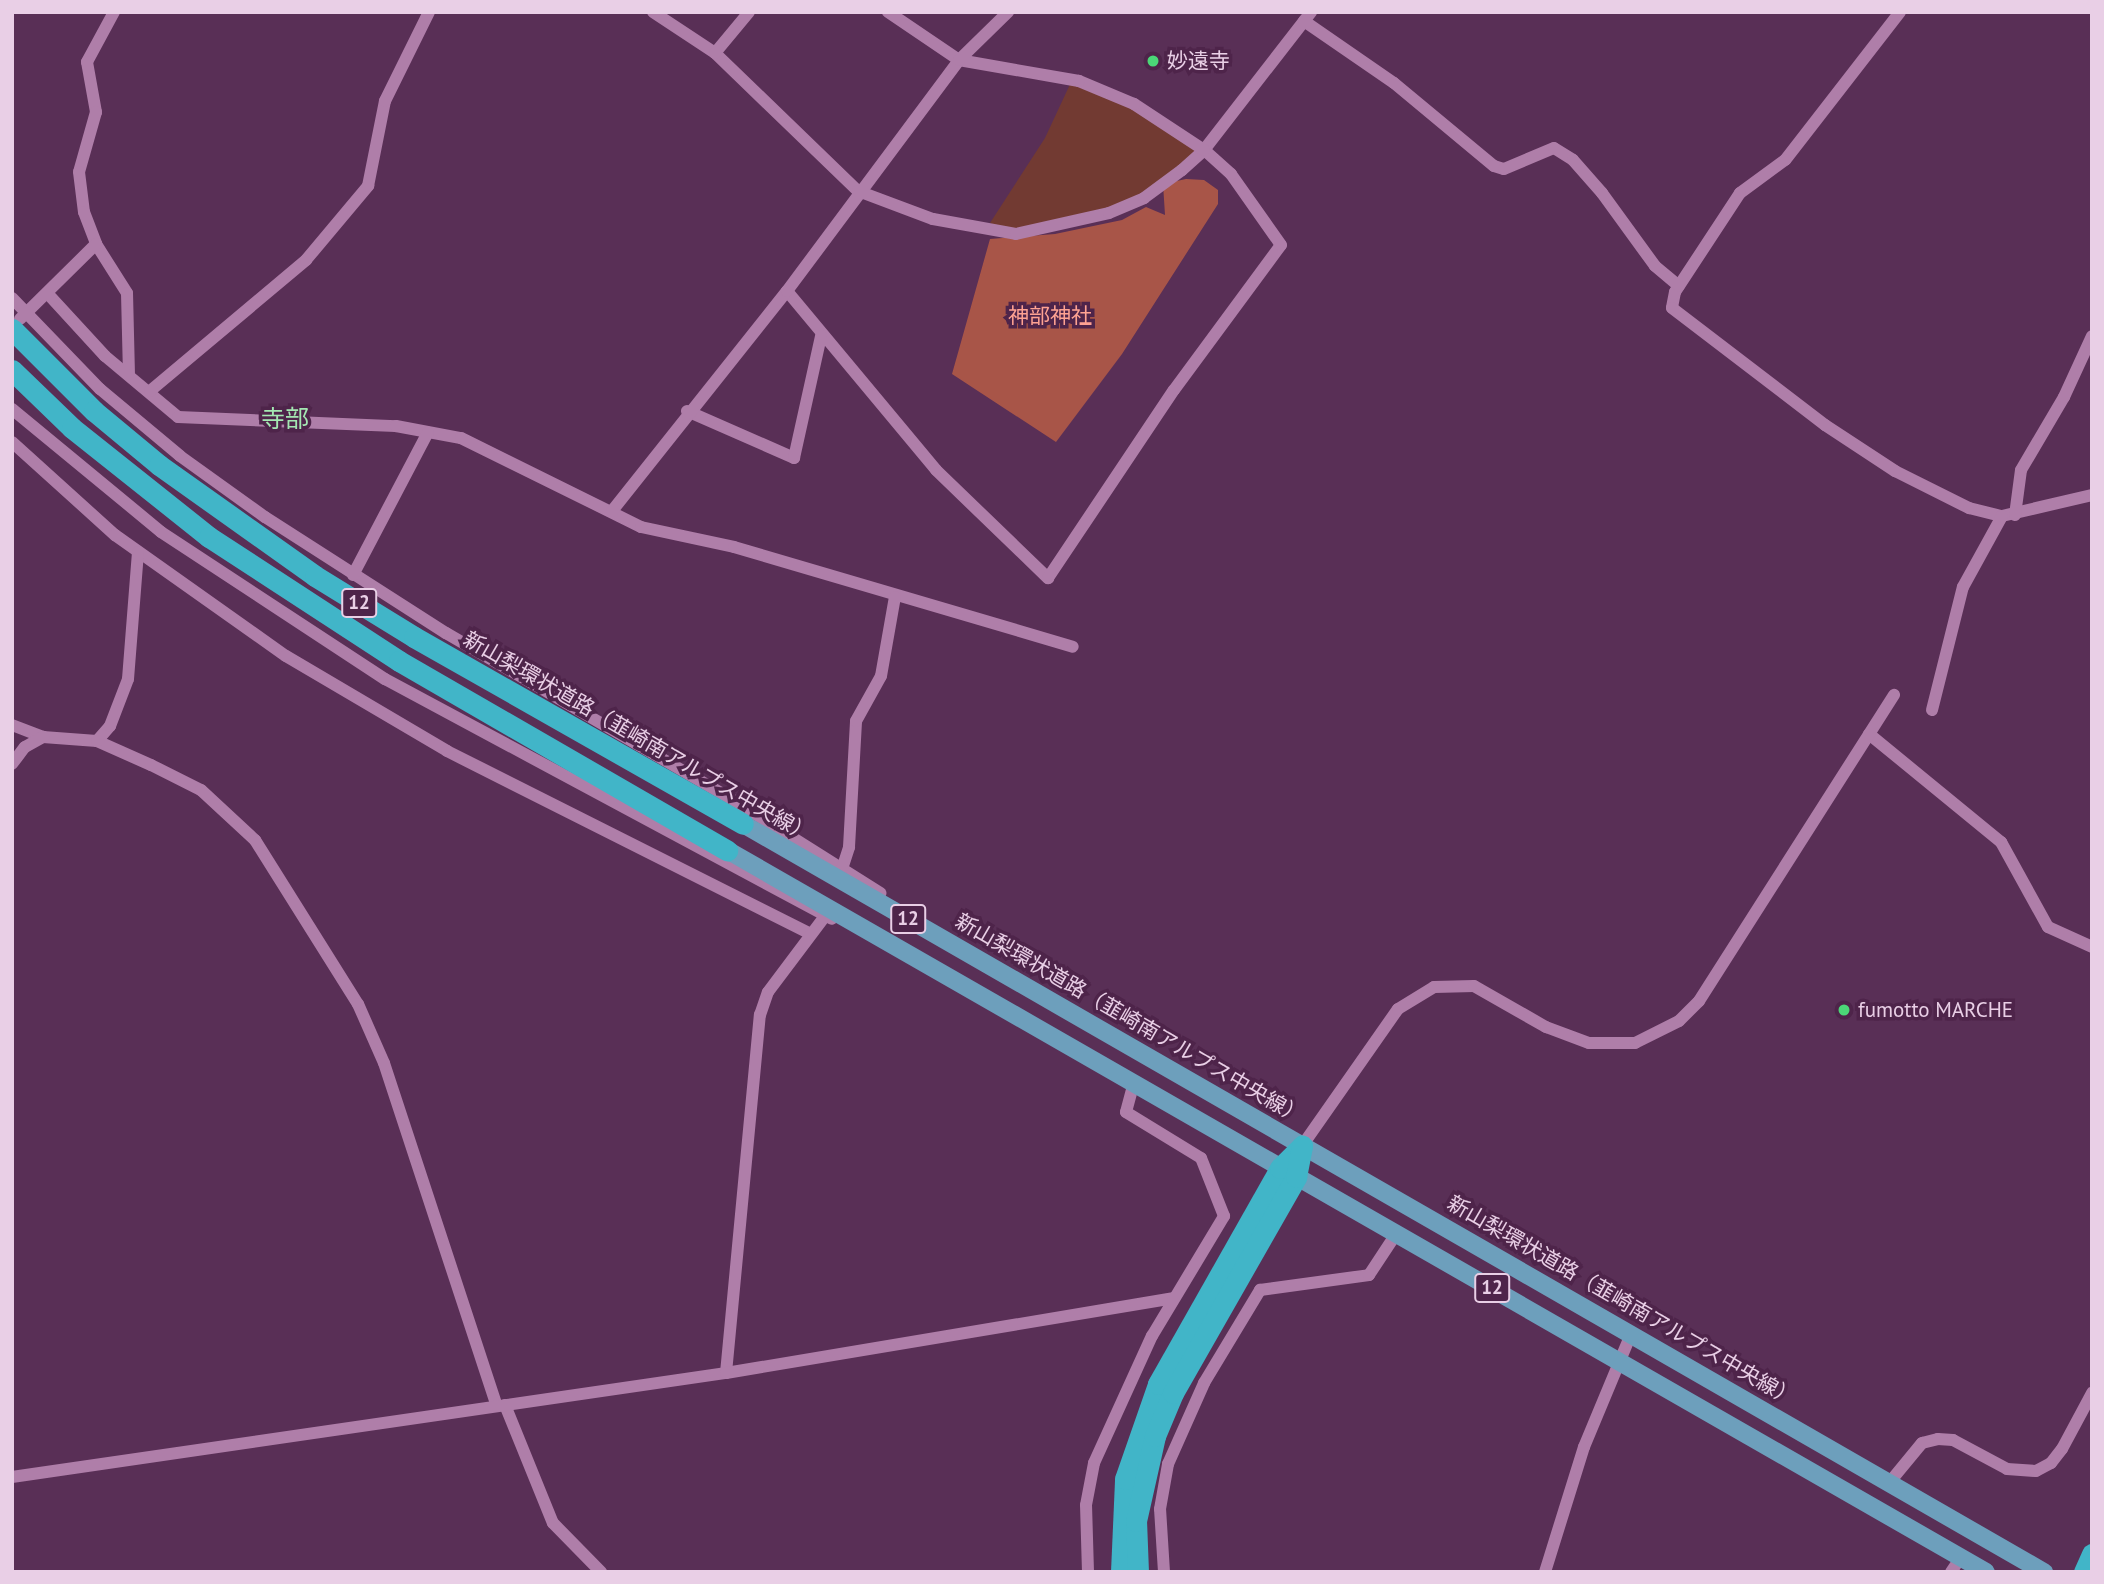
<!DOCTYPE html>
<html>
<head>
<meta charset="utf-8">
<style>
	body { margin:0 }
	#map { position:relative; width:2104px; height:1584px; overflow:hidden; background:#592f56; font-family:"PT Sans","Noto Sans JP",sans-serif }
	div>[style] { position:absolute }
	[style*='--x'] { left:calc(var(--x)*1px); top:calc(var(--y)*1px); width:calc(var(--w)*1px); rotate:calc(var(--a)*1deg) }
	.green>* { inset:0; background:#723a32 }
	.forest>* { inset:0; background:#a85548 }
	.minor>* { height:12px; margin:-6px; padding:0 6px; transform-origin:6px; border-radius:6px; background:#af7ea9 }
	.major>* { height:18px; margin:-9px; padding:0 9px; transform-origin:9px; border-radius:9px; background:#6d9fbc }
	.highway>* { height:21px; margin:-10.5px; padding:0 10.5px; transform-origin:10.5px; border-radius:10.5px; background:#41b5c8 }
	.dots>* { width:19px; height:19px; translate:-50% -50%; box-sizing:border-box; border:4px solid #4e244a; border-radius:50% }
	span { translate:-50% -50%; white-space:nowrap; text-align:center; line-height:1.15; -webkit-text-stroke:7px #4e244a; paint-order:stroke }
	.shield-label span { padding:2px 5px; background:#4e244a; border:2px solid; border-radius:5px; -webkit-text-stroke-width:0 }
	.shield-label { font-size:19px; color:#e9cfe6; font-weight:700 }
	.poi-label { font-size:21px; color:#e9cfe6 }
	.left { translate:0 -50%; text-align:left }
	.park-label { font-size:21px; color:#fea292 }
	.street-label { font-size:21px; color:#e9cfe6 }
	.quarter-label { font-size:24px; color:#a4e7b2 }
	.frame { position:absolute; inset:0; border:14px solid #e9cfe6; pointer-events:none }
</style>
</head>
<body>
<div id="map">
	<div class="green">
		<div style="clip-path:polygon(1072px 80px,1134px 104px,1204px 150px,1177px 174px,1109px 213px,1016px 234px,990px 223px,1045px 138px)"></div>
	</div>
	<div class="forest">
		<div style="clip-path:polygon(1186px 179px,1204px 180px,1218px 190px,1218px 204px,1122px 354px,1056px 442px,952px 374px,990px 239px,1055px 234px,1122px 220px,1146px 207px,1165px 215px,1163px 184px)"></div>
	</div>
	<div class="minor">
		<div style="--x:114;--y:12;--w:57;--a:118.4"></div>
		<div style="--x:87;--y:62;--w:51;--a:79.8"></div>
		<div style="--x:96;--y:112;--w:62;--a:105.8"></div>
		<div style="--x:79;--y:172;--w:40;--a:82.9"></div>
		<div style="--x:84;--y:212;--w:34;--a:69"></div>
		<div style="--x:96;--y:244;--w:58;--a:57.7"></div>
		<div style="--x:127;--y:293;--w:81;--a:88.6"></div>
		<div style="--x:653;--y:12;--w:74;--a:33.5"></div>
		<div style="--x:715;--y:53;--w:199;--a:44"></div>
		<div style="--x:858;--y:191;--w:80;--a:20.5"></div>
		<div style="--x:933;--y:219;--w:84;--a:10.2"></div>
		<div style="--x:1016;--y:234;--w:95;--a:-12.7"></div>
		<div style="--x:1109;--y:213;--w:38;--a:-23"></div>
		<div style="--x:1144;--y:198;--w:47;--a:-36.4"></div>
		<div style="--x:1182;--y:170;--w:30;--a:-42"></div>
		<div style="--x:1204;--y:150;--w:175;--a:-52.2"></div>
		<div style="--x:1900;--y:12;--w:187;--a:127.8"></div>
		<div style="--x:1785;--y:160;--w:56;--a:143.7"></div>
		<div style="--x:1740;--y:193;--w:118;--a:123.3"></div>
		<div style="--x:1675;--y:292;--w:16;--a:101"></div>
		<div style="--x:1672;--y:308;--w:193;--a:37.4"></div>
		<div style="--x:1825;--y:425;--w:84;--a:33.3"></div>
		<div style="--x:1895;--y:471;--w:83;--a:26.6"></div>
		<div style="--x:1969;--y:508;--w:34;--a:14"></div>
		<div style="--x:2002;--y:516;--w:92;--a:-13.1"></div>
		<div style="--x:1304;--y:21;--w:109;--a:34.6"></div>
		<div style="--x:1394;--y:83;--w:130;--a:39.7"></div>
		<div style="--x:1494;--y:166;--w:10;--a:17"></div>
		<div style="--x:1504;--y:169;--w:54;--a:-22.8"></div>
		<div style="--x:1554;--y:148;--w:22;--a:32"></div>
		<div style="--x:1573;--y:160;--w:44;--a:48.7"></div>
		<div style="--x:1602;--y:193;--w:90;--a:54"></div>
		<div style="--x:1655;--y:266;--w:31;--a:40"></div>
		<div style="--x:715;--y:53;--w:53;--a:-50.3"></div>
		<div style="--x:787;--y:291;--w:233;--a:50.2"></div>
		<div style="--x:936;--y:470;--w:156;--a:44"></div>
		<div style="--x:1048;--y:578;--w:226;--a:-56.2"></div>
		<div style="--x:1174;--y:390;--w:180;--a:-53.6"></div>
		<div style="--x:1281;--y:245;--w:87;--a:-125.2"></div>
		<div style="--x:1231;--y:174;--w:36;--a:-138"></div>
		<div style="--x:1204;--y:150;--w:84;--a:-146.7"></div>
		<div style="--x:1134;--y:104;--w:60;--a:-157.3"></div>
		<div style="--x:1079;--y:81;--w:122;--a:-170.1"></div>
		<div style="--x:959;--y:60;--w:86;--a:-145.9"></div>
		<div style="--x:48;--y:294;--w:84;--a:47.4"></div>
		<div style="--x:105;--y:356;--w:95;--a:39.9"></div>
		<div style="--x:178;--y:417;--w:218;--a:2.4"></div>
		<div style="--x:396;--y:426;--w:66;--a:10.5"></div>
		<div style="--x:461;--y:438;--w:201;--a:26.3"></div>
		<div style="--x:641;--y:527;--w:95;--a:12.1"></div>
		<div style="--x:734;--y:547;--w:353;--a:16.4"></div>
		<div style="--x:12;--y:298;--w:127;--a:46"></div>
		<div style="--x:100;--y:389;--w:104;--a:39.9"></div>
		<div style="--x:180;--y:456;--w:105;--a:35.7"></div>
		<div style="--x:265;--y:517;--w:215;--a:32.7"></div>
		<div style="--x:446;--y:633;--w:341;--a:30.2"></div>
		<div style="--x:741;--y:805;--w:165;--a:32.3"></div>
		<div style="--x:20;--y:319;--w:107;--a:-44.6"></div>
		<div style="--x:150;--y:391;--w:204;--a:-40"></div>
		<div style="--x:306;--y:260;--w:97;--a:-50"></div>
		<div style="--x:368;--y:186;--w:87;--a:-78.7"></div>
		<div style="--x:385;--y:101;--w:99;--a:-63.7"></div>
		<div style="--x:12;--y:409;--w:193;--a:39.5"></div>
		<div style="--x:161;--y:532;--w:268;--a:33.3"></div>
		<div style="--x:385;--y:679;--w:507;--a:28.23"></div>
		<div style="--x:687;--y:411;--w:117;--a:23.7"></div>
		<div style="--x:794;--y:458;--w:125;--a:-77.5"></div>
		<div style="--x:12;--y:442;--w:139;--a:42.1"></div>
		<div style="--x:115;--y:535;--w:209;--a:35.3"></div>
		<div style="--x:286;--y:656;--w:187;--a:30.5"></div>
		<div style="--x:447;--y:751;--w:407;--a:26.7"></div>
		<div style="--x:612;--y:511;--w:281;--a:-51.5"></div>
		<div style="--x:787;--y:291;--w:288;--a:-53.3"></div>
		<div style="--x:959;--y:60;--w:69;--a:-44.4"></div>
		<div style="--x:2015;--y:515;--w:45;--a:-82.4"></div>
		<div style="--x:2021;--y:470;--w:85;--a:-59.5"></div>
		<div style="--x:2064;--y:397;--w:67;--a:-65.3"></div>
		<div style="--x:353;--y:575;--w:161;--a:-62.3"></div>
		<div style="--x:1932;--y:710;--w:127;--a:-75.9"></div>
		<div style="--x:1963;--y:587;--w:81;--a:-61.2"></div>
		<div style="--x:12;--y:725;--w:33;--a:21"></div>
		<div style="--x:43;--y:737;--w:54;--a:4.2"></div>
		<div style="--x:97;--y:741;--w:59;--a:24"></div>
		<div style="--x:151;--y:765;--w:56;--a:26.6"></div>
		<div style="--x:201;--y:790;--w:74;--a:42.8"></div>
		<div style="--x:255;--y:840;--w:194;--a:57.9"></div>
		<div style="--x:358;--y:1004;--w:64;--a:66.2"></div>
		<div style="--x:384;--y:1063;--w:361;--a:71.8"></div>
		<div style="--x:1869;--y:734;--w:171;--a:39.3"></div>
		<div style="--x:2001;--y:842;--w:97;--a:61.1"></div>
		<div style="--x:2048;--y:927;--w:48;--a:24.4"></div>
		<div style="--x:97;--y:741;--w:20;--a:-49"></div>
		<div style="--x:110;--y:726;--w:50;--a:-69"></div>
		<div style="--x:128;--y:679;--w:127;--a:-85.5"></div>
		<div style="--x:12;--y:764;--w:21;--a:-53"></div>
		<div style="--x:25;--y:747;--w:21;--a:-29"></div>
		<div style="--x:842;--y:869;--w:23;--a:-72"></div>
		<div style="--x:849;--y:847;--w:126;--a:-86.8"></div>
		<div style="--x:856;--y:721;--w:51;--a:-60.9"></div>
		<div style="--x:881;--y:676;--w:80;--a:-80"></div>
		<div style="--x:1302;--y:1146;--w:167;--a:-55"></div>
		<div style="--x:1398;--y:1009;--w:42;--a:-31.4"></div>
		<div style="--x:1434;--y:987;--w:40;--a:-1.4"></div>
		<div style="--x:1474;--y:986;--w:83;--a:29.7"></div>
		<div style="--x:1546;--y:1027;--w:46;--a:20.4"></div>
		<div style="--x:1589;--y:1043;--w:46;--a:0"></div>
		<div style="--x:1635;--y:1043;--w:49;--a:-26.6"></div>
		<div style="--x:1679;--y:1021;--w:28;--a:-45"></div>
		<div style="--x:1699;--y:1001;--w:363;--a:-57.5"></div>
		<div style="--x:726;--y:1373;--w:360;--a:-84.6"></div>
		<div style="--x:760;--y:1015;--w:24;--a:-71"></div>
		<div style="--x:768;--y:992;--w:95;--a:-53.1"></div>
		<div style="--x:505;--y:1405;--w:127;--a:67.9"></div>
		<div style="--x:553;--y:1523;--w:69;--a:45.6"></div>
		<div style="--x:12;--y:1477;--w:722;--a:-8.29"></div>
		<div style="--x:726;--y:1373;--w:453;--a:-9.5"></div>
		<div style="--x:1889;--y:1483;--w:52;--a:-50.5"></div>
		<div style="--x:1922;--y:1443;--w:16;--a:-14"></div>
		<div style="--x:1938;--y:1439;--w:15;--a:4"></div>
		<div style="--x:1953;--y:1440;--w:61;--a:28.2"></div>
		<div style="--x:2007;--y:1469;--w:29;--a:4"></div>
		<div style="--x:2036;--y:1471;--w:17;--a:-28"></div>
		<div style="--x:2051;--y:1463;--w:18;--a:-52"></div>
		<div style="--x:2062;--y:1449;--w:64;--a:-61.8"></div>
		<div style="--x:1088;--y:1572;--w:67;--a:-91.7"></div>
		<div style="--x:1086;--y:1505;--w:43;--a:-79.2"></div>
		<div style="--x:1094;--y:1463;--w:140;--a:-65.5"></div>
		<div style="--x:1152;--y:1336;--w:140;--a:-59"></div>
		<div style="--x:1224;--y:1216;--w:62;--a:-111.6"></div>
		<div style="--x:1201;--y:1158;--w:88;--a:-148.5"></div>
		<div style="--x:1126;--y:1112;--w:30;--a:-75"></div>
		<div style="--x:1164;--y:1572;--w:63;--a:-93.6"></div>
		<div style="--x:1160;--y:1509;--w:46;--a:-79.9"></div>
		<div style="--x:1168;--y:1464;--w:89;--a:-66"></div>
		<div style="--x:1204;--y:1383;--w:109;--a:-58.9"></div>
		<div style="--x:1260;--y:1290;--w:110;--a:-7.8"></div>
		<div style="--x:1369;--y:1275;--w:49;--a:-56.6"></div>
		<div style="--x:1545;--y:1572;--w:131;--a:-72.7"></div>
		<div style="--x:1584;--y:1447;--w:122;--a:-67.4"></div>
		<div style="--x:1951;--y:1572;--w:18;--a:-56"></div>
	</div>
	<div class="major">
		<div style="--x:743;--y:824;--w:1501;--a:29.9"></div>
		<div style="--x:727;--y:850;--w:1451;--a:29.83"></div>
	</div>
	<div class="highway">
		<div style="--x:12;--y:329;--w:116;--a:45"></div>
		<div style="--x:94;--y:411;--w:85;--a:39.7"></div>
		<div style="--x:159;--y:465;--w:191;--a:35.4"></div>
		<div style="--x:315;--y:576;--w:116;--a:31.6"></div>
		<div style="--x:414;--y:637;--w:378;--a:29.6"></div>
		<div style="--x:12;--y:370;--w:83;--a:44"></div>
		<div style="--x:72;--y:428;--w:175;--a:38.5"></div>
		<div style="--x:209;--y:537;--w:227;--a:33.1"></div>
		<div style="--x:399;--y:661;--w:379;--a:30"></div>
		<div style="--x:1121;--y:1572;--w:93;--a:-87.5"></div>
		<div style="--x:1125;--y:1479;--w:101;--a:-70.8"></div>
		<div style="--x:1158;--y:1384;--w:248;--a:-60.5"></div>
		<div style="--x:1280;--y:1168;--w:31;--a:-45"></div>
		<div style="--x:1138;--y:1572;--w:51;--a:-92.2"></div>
		<div style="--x:1136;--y:1521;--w:87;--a:-77.4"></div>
		<div style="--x:1155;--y:1436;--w:47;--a:-67.3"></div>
		<div style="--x:1173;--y:1393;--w:249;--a:-60.3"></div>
		<div style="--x:1296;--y:1177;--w:32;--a:-79"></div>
		<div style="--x:2084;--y:1572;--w:20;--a:-66"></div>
	</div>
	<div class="dots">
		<div style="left:1153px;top:61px;background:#4bd677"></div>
		<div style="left:1844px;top:1010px;background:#4bd677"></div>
	</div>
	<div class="shield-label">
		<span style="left:359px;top:603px">12</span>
		<span style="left:908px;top:919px">12</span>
		<span style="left:1492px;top:1288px">12</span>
	</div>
	<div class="poi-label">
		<span class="left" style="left:1167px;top:61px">妙遠寺</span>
		<span class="left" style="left:1858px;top:1010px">fumotto MARCHE</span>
	</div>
	<div class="park-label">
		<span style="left:1050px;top:316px">神部神社</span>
	</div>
	<div class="street-label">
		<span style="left:638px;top:737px;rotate:30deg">新山梨環状道路（韮崎南アルプス中央線）</span>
		<span style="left:1130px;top:1019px;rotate:30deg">新山梨環状道路（韮崎南アルプス中央線）</span>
		<span style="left:1622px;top:1301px;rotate:30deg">新山梨環状道路（韮崎南アルプス中央線）</span>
	</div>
	<div class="quarter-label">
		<span style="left:285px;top:419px">寺部</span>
	</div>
	<div class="frame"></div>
</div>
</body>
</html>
